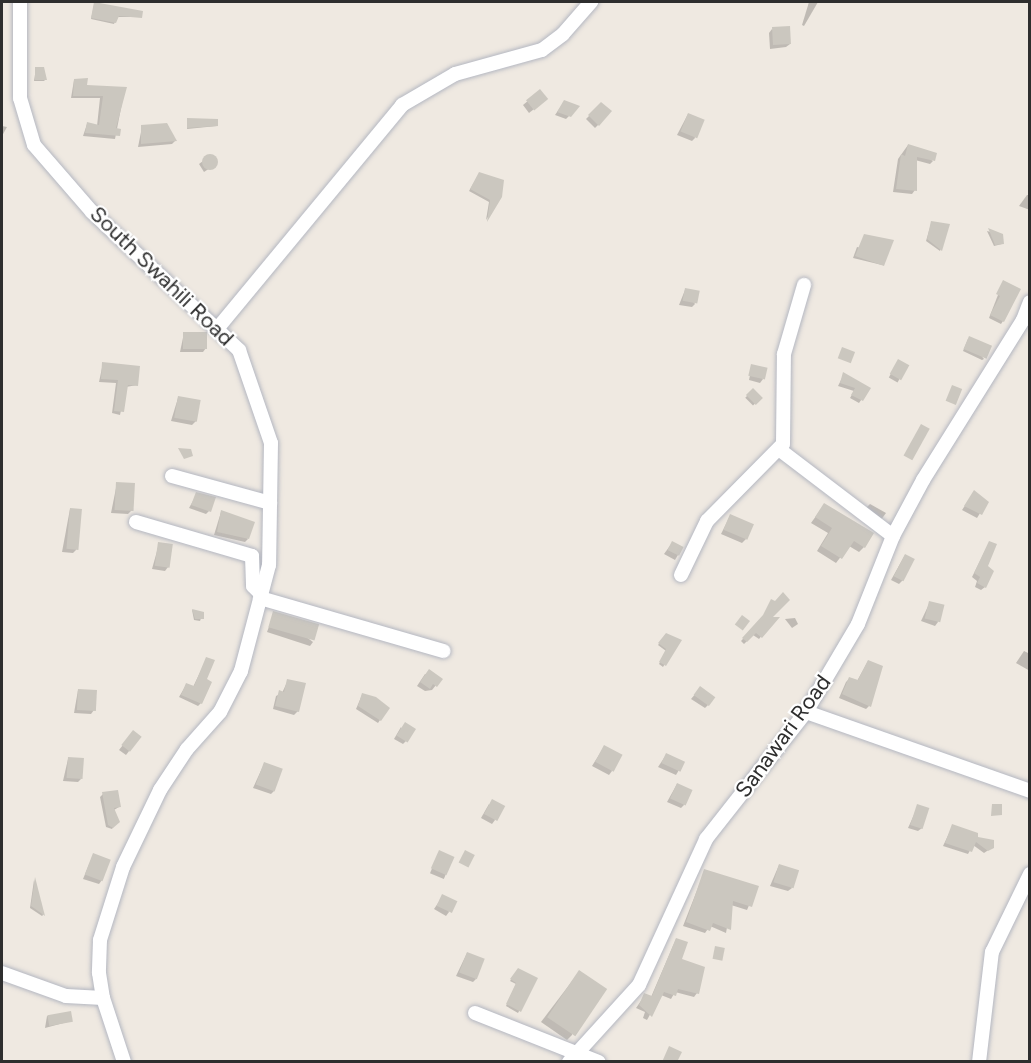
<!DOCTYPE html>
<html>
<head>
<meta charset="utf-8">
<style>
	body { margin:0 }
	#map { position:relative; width:1031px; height:1063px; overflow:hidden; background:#efe9e1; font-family:Figtree,sans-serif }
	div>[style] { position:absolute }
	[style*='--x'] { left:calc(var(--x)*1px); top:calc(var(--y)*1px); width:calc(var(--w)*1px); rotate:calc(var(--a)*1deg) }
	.shadow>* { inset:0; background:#0003; transform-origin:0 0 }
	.building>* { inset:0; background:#cbc7bf; transform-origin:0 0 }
	.round { border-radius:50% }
	.roads { filter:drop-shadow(0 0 2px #b4b7c1) drop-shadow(0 0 2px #b4b7c1) }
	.minor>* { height:14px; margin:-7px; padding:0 7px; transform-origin:7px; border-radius:7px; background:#fff }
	span { translate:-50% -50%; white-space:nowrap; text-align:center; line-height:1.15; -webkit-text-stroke:4.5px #fff; paint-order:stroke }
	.street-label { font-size:22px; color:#2e2e2e }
	.frame { position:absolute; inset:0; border:3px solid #2e2e2e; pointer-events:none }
</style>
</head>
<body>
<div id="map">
	<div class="shadow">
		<div style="clip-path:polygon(809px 2px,818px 2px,804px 26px,802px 25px)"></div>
		<div style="clip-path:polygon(94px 5px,141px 17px,117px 17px,114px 24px,91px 19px)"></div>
		<div style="clip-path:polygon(772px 29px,790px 44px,786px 47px,770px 49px,769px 33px)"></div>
		<div style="clip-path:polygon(36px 68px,45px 80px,44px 81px,34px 81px)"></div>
		<div style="clip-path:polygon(74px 80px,85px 87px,125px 88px,115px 139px,83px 136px,87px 124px,97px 126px,100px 98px,71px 98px)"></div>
		<div style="clip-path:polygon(540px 91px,543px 102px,529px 113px,523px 105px)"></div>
		<div style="clip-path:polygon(564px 102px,578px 107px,566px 119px,555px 115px)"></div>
		<div style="clip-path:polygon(601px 104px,598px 125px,595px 128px,586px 119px)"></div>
		<div style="clip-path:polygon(688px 114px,695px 138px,692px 141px,677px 135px)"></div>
		<div style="clip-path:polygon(188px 119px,217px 126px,187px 129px)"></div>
		<div style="clip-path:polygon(167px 124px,175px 141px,172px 144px,138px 147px,142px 127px)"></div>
		<div style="clip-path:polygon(2px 126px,7px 127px,2px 136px)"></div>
		<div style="clip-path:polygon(908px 145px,933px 161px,930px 164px,915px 160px,915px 190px,912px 194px,893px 192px,898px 159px)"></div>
		<div style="clip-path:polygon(211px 155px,216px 164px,204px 172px,199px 164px)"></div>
		<div style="clip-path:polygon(479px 174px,501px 197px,486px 220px,489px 202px,469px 191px)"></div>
		<div style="clip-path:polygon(1027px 195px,1030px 195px,1030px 210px,1019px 206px)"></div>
		<div style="clip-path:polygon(931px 224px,948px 226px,940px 251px,926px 241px)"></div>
		<div style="clip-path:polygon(987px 231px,1002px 235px,1002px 244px,994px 246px)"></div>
		<div style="clip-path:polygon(857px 247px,861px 248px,882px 265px,853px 258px)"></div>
		<div style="clip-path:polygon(1003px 282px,1003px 321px,1001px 324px,989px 318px)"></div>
		<div style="clip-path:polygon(685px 290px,695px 304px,692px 307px,679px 305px)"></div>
		<div style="clip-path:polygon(184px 333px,206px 348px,203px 352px,180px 352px)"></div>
		<div style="clip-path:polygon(968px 339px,984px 359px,982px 360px,963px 351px)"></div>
		<div style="left:898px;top:361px;width:10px;height:19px;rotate:29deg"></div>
		<div style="clip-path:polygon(103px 363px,137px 385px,126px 387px,120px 415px,112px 413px,116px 383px,99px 382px)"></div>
		<div style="clip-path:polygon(752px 366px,763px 379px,760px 383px,749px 380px)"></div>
		<div style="clip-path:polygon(844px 374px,869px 389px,859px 403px,850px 398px,854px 391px,838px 386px)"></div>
		<div style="left:753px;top:390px;width:11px;height:11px;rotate:45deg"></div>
		<div style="clip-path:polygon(178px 398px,196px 421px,192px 425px,171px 421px)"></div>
		<div style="clip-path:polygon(117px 483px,132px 510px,128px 514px,111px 513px)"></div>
		<div style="clip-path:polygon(974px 492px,987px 502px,977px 518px,962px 510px)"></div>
		<div style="clip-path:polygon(197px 494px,209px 511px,206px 514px,189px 508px)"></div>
		<div style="clip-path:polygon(870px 504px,886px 513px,880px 521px,865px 509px)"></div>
		<div style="clip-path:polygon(824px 505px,864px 547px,859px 552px,849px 546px,836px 563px,817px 551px,828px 533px,811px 523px)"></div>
		<div style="clip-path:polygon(70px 509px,76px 550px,73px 553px,62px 552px)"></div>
		<div style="clip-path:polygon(221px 512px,248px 539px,245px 542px,214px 535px)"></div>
		<div style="clip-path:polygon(730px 516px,746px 539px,742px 543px,721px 534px)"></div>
		<div style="clip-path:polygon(672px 543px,682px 548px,675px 560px,664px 554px)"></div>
		<div style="clip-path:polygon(989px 543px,985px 587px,981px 590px,975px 587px,977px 581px,972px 577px)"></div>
		<div style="clip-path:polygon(159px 544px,168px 567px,165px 571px,152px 569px)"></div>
		<div style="clip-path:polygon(905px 555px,903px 580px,899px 584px,891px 580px)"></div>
		<div style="clip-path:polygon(930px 602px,938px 622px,935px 626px,921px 621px)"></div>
		<div style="clip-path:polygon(192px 610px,203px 613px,200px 621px,194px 620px)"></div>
		<div style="clip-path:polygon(274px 613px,313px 642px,310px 646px,267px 632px)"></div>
		<div style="clip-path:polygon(776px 618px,759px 639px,753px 635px,744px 644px,741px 641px,761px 620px)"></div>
		<div style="clip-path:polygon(795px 618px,798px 624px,792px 628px,785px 619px)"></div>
		<div style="clip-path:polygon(666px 635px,680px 641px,663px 667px,659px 664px,666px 651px,658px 645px)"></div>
		<div style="clip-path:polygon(1024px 651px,1030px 654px,1030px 671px,1016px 663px)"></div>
		<div style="clip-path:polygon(207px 658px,201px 703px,198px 706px,179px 697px,186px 685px,193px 687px)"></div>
		<div style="clip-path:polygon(868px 661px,869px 706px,866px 709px,839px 698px,846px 682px,850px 678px,857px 681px)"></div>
		<div style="clip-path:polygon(425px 674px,441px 679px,432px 690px,425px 691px,417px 686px)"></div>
		<div style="clip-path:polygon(288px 680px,298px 711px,294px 715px,273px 709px,276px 696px,282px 693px)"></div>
		<div style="clip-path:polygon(78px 690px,94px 710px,91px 714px,74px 713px)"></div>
		<div style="clip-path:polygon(697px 692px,708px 705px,705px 708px,691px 699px)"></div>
		<div style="clip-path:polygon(362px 695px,380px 720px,378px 723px,356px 709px)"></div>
		<div style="clip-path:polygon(401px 727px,406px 741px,403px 744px,394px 739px)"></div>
		<div style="clip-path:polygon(130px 736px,140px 737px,126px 755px,119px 750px)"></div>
		<div style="clip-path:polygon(604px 747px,612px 771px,609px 775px,592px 766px)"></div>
		<div style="clip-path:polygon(666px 755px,683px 763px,676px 775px,658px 767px)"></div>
		<div style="clip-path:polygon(68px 759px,81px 779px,78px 782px,63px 781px)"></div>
		<div style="clip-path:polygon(264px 764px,274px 791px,271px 794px,253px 788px)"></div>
		<div style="clip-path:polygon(677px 784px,684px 805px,681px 808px,667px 802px)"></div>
		<div style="clip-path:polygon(103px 794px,119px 807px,114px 810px,118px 820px,112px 829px,106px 827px,100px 797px)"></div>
		<div style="clip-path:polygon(489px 804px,495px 820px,492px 824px,481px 818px)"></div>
		<div style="clip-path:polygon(918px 806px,922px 828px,918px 831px,908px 828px)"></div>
		<div style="clip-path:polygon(953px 825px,977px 839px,990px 849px,984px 853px,973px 845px,968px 854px,943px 846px)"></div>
		<div style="left:439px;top:852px;width:15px;height:23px;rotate:23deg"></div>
		<div style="clip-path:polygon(93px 855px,102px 880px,99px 884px,83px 879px)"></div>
		<div style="clip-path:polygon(779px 865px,792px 888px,788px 891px,770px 886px)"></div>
		<div style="clip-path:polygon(705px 870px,757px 887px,747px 910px,731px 905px,726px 933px,710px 926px,705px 933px,683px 926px)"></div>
		<div style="clip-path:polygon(34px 880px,43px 915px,42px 916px,30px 908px)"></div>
		<div style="clip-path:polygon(443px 896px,449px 912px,446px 916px,434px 909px)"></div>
		<div style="clip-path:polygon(676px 939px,680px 960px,697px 993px,694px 997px,675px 992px,671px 999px,661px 995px,647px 1020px,643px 1018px,645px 1012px,636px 1008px,645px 995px,651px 997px)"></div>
		<div style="clip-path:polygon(467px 953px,476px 979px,473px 982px,456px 976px)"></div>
		<div style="clip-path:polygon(518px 970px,536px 979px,518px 1013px,506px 1006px,516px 984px,510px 981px)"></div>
		<div style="clip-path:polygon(579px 972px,572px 1035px,567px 1040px,541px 1022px)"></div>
		<div style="clip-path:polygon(47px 1016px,71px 1021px,45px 1028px)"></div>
	</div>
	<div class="building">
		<div style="clip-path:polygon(94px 2px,143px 11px,142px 18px,119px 16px,116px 23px,91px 18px)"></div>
		<div style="left:790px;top:26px;width:18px;height:18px;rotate:87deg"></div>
		<div style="clip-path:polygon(35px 67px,44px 67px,47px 80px,35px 80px)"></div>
		<div style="clip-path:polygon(88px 78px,87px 85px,127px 87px,116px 128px,121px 129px,120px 136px,85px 133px,87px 122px,99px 125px,103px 96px,73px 96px,74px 79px)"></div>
		<div style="left:540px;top:89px;width:13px;height:18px;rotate:51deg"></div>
		<div style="clip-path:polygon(564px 100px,580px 106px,571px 117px,557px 112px)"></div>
		<div style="clip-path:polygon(601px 102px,612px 111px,599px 126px,588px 115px)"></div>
		<div style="left:688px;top:113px;width:18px;height:20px;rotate:22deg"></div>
		<div style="clip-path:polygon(187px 118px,218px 119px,218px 126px,187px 128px)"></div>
		<div style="clip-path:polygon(167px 123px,177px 141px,141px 144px,141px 125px)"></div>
		<div style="clip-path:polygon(908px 144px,937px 153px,935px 161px,917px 157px,917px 191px,896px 189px,901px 154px,905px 156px)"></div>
		<div class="round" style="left:202px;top:154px;width:16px;height:16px"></div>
		<div style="clip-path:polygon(479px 172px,504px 180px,502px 197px,487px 222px,490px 200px,470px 189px)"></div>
		<div style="clip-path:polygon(931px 221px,950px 224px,942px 251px,927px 239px)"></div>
		<div style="clip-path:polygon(988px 228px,1003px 234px,1004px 244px,995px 245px)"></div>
		<div style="clip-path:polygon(864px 234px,894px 240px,884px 266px,855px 256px)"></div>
		<div style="clip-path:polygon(1003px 280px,1021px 289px,1004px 322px,990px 315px,1000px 296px,996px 294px)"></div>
		<div style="left:685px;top:288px;width:15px;height:13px;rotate:11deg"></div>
		<div style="left:183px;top:332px;width:24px;height:17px"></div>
		<div style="left:969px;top:336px;width:25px;height:14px;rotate:23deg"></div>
		<div style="left:842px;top:347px;width:14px;height:12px;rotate:21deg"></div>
		<div style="left:898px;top:359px;width:13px;height:17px;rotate:29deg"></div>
		<div style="clip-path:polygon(102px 362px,140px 366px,138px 386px,128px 385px,124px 412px,114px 411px,118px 380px,101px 379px)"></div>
		<div style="left:751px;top:364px;width:17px;height:12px;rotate:13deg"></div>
		<div style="clip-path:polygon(843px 372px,871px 388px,863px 401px,851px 395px,855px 388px,840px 383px)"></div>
		<div style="left:952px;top:385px;width:11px;height:17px;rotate:22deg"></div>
		<div style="left:753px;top:388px;width:14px;height:10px;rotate:45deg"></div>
		<div style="left:178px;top:396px;width:23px;height:22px;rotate:10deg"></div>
		<div style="left:921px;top:424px;width:10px;height:36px;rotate:29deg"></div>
		<div style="clip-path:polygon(178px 448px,191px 449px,193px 456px,184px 459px)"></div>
		<div style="left:116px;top:482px;width:19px;height:28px;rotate:3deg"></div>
		<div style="clip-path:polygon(974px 490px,989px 502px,982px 515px,964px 506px)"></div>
		<div style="clip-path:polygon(196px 492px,216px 497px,211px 512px,191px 505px)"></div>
		<div style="clip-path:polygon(824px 503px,874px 533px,865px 548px,854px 541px,842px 559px,821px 546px,832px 528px,815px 517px)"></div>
		<div style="left:70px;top:508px;width:12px;height:41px;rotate:5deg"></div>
		<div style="clip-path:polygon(221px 510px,255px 522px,249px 539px,217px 532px)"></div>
		<div style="left:730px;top:514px;width:26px;height:17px;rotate:23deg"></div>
		<div style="left:672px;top:541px;width:13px;height:10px;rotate:27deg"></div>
		<div style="clip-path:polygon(989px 541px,997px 544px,988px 566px,994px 571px,986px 588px,977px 583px,980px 577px,974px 573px)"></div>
		<div style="left:158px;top:542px;width:15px;height:24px;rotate:8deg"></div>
		<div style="left:905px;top:554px;width:11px;height:25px;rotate:27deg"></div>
		<div style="clip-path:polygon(783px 592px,790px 600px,773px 617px,780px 617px,762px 638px,756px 633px,747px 642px,742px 638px,763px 615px,771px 599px,775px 601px)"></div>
		<div style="left:929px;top:601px;width:16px;height:18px;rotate:14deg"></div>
		<div style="clip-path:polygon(192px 609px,204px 612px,204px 619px,195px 619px)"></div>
		<div style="left:273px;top:611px;width:48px;height:17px;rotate:16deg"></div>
		<div style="left:742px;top:615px;width:10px;height:12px;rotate:37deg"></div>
		<div style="clip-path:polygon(666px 633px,682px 640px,666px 666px,659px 662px,666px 649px,658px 643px)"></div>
		<div style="clip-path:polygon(206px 657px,215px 660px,207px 679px,212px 682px,202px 704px,181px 695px,186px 683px,194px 686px)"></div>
		<div style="clip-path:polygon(868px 660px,883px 666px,871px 707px,842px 694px,849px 677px,858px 680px)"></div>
		<div style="clip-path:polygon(429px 669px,443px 679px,437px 687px,433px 684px,430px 689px,420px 682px)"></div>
		<div style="clip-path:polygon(287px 679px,306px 683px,299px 712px,275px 706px,279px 690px,284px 692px)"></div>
		<div style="left:700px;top:686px;width:19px;height:11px;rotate:36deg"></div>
		<div style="left:78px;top:689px;width:19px;height:21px;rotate:3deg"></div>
		<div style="clip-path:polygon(362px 693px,376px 697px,390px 708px,381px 721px,358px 706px)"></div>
		<div style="left:405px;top:722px;width:13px;height:16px;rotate:32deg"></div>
		<div style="left:133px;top:730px;width:11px;height:19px;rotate:38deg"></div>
		<div style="left:604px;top:745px;width:21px;height:19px;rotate:28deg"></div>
		<div style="left:666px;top:753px;width:21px;height:11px;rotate:25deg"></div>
		<div style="left:68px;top:757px;width:16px;height:21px;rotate:4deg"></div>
		<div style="left:264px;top:762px;width:20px;height:24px;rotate:20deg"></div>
		<div style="left:677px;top:783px;width:17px;height:17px;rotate:24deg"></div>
		<div style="clip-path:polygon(118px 790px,121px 807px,114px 808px,120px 822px,113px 828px,108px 825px,102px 792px)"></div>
		<div style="left:492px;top:799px;width:15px;height:17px;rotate:28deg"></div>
		<div style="left:917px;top:804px;width:13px;height:22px;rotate:18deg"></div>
		<div style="clip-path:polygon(992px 804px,1002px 804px,1002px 815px,991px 816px)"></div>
		<div style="clip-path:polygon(952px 824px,978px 833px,978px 837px,994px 840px,994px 848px,988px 851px,976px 842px,972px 852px,945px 843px)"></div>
		<div style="left:439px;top:850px;width:17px;height:20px;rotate:24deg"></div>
		<div style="left:465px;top:850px;width:11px;height:14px;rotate:27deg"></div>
		<div style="left:93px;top:853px;width:19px;height:23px;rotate:21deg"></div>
		<div style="left:779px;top:864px;width:21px;height:19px;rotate:17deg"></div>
		<div style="clip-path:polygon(704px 869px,759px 886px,752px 907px,733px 901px,731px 930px,713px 923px,710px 931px,686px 922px)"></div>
		<div style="clip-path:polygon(35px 877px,45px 916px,31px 906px)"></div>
		<div style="left:442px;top:894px;width:17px;height:13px;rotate:25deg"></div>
		<div style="clip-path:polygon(676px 938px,688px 942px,682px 959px,705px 967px,699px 994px,678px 989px,676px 996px,664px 992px,652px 1017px,639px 1005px,644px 993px,652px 996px)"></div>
		<div style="left:715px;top:946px;width:10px;height:13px;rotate:11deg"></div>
		<div style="left:467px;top:952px;width:19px;height:22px;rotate:21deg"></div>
		<div style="clip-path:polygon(518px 968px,538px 978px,521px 1012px,506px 1004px,516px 983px,510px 979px)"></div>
		<div style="left:579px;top:970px;width:34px;height:57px;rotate:34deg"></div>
		<div style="left:71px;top:1011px;width:11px;height:24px;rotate:80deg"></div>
		<div style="clip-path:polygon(669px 1046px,682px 1052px,677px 1062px,662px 1062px)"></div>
	</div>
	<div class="roads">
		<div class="minor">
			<div style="--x:20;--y:2;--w:96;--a:90"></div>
			<div style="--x:20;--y:98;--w:49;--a:73.4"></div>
			<div style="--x:34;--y:145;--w:89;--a:49.1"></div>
			<div style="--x:92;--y:212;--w:202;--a:43.2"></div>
			<div style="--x:239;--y:350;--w:98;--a:71"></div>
			<div style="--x:271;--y:443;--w:122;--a:90.9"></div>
			<div style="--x:269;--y:565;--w:110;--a:104.8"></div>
			<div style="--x:241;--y:671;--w:46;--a:117.1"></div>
			<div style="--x:220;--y:712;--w:50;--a:131.7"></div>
			<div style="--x:187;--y:749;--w:49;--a:123.4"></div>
			<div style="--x:160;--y:790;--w:85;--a:115.7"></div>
			<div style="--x:123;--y:867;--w:77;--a:107.5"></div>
			<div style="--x:100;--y:940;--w:33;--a:92"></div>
			<div style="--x:99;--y:973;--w:25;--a:81"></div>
			<div style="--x:103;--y:998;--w:67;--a:71.8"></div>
			<div style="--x:217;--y:329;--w:291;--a:-50.4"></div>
			<div style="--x:402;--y:105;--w:61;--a:-30.3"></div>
			<div style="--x:455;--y:74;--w:90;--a:-15.4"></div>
			<div style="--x:542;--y:50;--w:26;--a:-37"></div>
			<div style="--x:563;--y:34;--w:43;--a:-48.8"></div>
			<div style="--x:780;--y:450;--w:142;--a:37.3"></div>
			<div style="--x:172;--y:476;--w:102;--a:15.4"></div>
			<div style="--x:136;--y:522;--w:121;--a:16.3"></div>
			<div style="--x:252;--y:556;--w:30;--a:88"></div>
			<div style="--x:253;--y:586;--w:11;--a:45"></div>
			<div style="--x:681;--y:575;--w:60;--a:-64.3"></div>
			<div style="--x:707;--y:521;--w:108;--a:-45.4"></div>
			<div style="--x:783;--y:444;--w:90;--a:-89.4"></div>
			<div style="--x:784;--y:354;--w:72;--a:-73.8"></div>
			<div style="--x:260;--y:598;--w:191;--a:16.1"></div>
			<div style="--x:806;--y:712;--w:238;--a:19.4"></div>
			<div style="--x:2;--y:973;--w:68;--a:19.8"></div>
			<div style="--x:66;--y:996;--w:37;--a:3"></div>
			<div style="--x:475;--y:1013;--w:133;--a:21.6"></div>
			<div style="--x:569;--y:1062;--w:104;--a:-47.7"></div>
			<div style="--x:639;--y:985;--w:161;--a:-65.3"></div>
			<div style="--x:706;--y:839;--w:162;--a:-51.8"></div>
			<div style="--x:806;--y:712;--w:102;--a:-59.4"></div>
			<div style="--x:858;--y:624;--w:95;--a:-68.3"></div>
			<div style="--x:893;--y:536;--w:64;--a:-61.8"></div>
			<div style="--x:923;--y:480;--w:189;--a:-58"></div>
			<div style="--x:1023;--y:320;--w:19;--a:-69"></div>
			<div style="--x:979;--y:1062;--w:111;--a:-83.3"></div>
			<div style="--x:992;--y:952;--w:87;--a:-64"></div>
		</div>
	</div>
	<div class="street-label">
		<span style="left:162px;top:276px;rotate:44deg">South Swahili Road</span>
		<span style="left:783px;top:736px;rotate:-54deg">Sanawari Road</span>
	</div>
	<div class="frame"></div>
</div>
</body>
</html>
